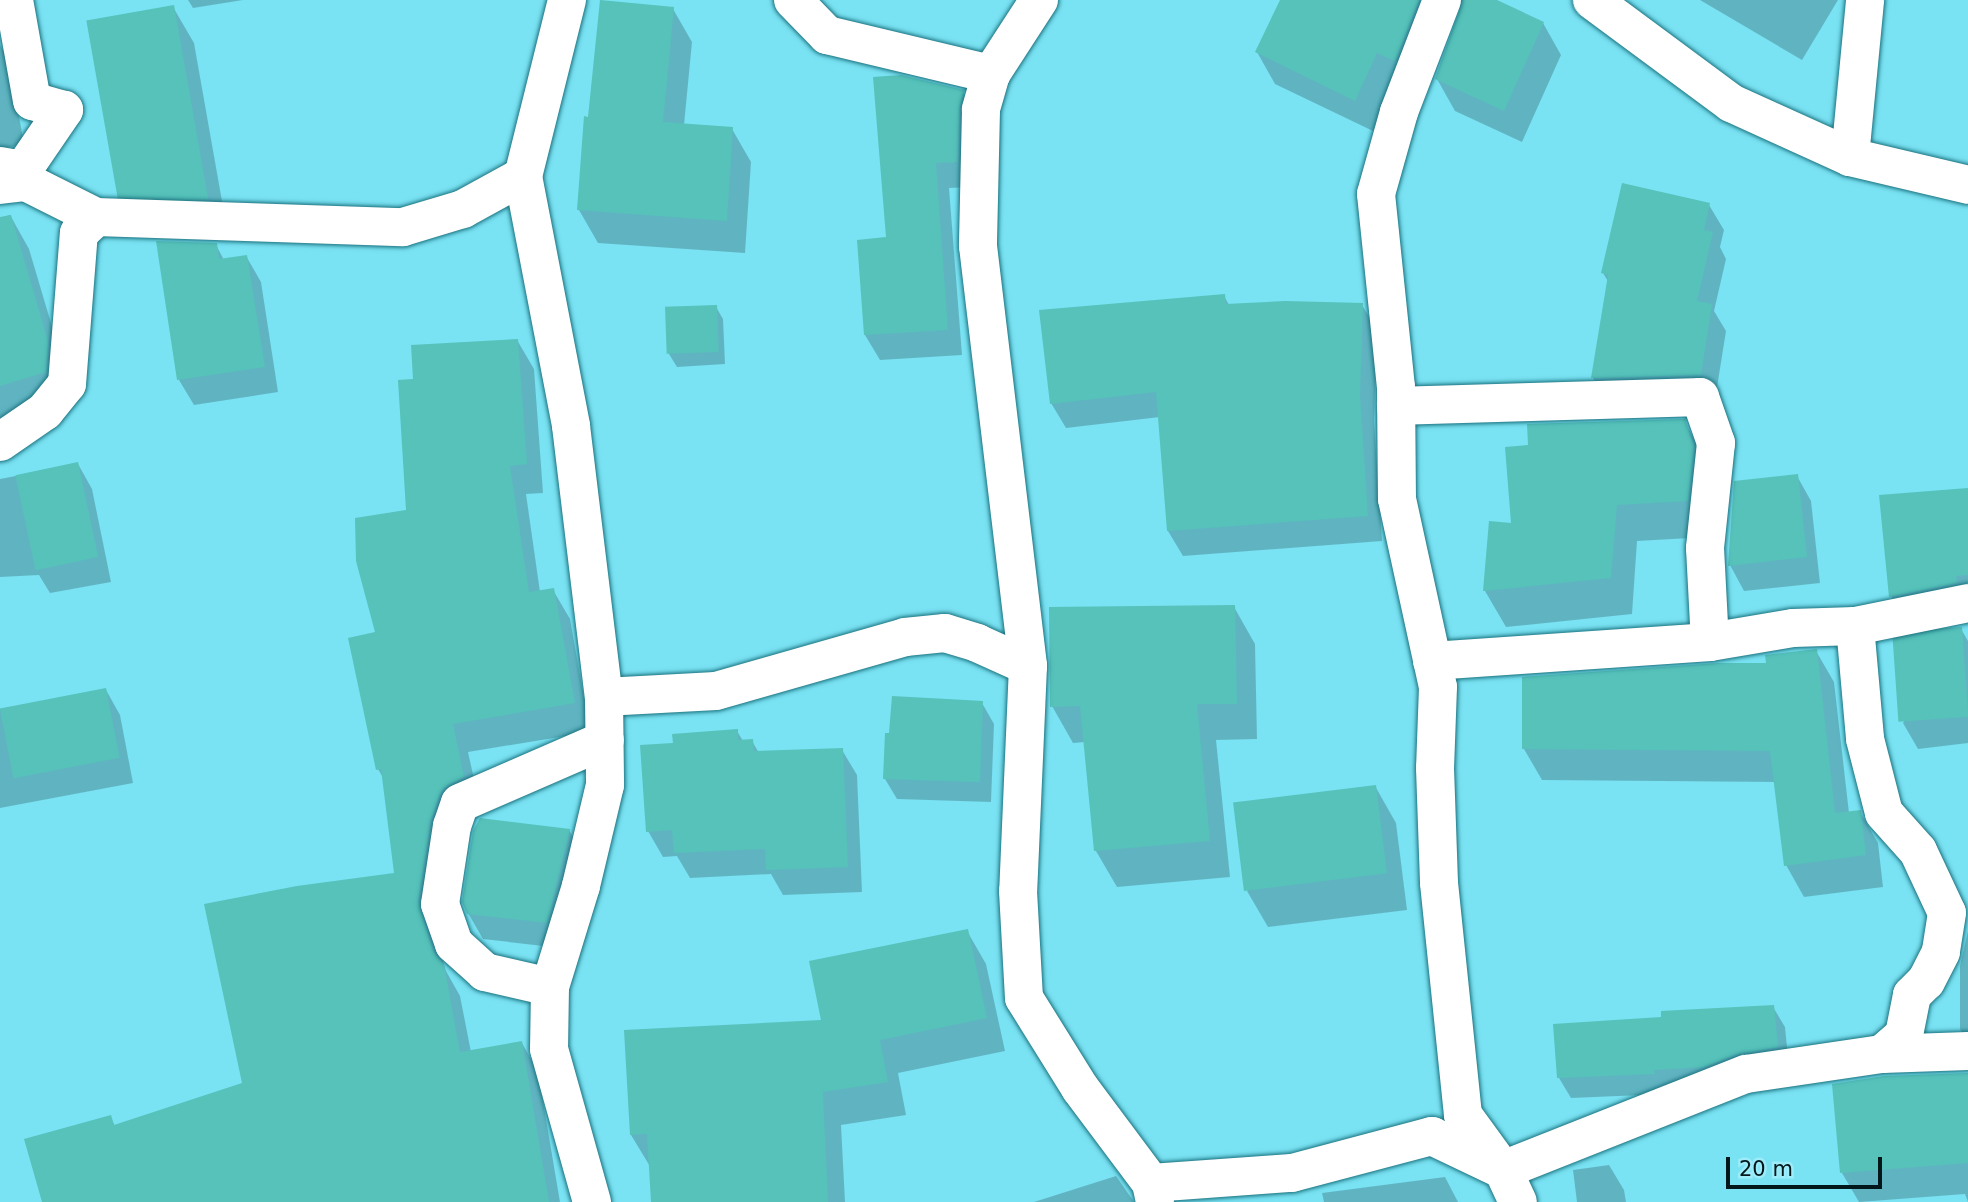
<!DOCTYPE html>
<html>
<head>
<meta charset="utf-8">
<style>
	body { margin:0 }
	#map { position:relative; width:1968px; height:1202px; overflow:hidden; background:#79e2f3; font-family:"DejaVu Sans",sans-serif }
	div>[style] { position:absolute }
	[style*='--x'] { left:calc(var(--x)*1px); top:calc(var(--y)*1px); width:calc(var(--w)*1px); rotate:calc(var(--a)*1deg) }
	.shadow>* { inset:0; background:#0003 }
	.building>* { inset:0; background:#56c2ba; transform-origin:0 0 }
	.roads { filter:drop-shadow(0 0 2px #1b727e) drop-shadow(0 0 2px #1b727e) }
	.minor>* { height:38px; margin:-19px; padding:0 19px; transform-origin:19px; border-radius:19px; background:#fff }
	span { translate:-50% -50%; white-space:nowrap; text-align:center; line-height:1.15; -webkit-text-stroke:5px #9cecf9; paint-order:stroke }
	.scale { position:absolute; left:1726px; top:1157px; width:156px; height:32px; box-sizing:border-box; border:4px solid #01171a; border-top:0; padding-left:9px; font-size:21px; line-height:24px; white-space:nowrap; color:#01171a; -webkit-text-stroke:5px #9cecf9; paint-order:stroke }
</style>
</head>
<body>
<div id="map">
	<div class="shadow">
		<div style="clip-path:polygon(188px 0,243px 0,193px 8px)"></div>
		<div style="clip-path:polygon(1282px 0,1493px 0,1543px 23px,1561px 55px,1522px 142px,1455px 111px,1437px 79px,1463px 10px,1457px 10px,1396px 84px,1373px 131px,1275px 84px,1257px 52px)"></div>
		<div style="clip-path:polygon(1700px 0,1838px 0,1802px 60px)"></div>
		<div style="clip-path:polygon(173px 7px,194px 43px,228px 235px,140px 232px,119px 195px)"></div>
		<div style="clip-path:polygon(673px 9px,692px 42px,684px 125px,732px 129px,751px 162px,745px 253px,598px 243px,579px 210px,590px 119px)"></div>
		<div style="clip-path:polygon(0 45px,9px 61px,24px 144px,0 149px)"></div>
		<div style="clip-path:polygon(963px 92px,977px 117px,972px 187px,949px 188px,962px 355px,880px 360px,865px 335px,888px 239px)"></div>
		<div style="clip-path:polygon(1709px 205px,1724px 230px,1720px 247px,1726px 259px,1714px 311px,1726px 331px,1715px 400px,1607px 403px,1593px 378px,1609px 283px,1603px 273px)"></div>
		<div style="clip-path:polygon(10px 215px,29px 249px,67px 377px,0 425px,0 218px)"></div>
		<div style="clip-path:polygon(216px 245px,224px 260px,246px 256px,261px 282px,278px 392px,194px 405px,179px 380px)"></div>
		<div style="clip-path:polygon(1224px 296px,1229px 305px,1362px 305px,1377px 330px,1374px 421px,1382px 541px,1183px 556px,1168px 531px,1160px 417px,1066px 428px,1051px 403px)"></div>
		<div style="clip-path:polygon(716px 307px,723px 319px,725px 364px,677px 367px,669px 354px,667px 310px)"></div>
		<div style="clip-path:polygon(517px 340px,534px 369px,543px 493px,526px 494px,540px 592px,553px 590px,570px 619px,590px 732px,468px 752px,480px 806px,461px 817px,434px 932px,446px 971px,460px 996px,471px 1052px,522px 1043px,538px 1072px,560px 1202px,44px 1202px,110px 1117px,115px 1126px,244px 1084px,396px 874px,385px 781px,378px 769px,377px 633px,408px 512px,414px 381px)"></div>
		<div style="clip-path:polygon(1684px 421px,1705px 458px,1708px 537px,1637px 541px,1632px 614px,1506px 627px,1485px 591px,1490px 523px,1512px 525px)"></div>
		<div style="clip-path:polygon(78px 464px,92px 489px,111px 582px,50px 593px,39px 575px,0 577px,0 479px)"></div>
		<div style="clip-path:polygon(1797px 476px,1811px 501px,1820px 583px,1744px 591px,1730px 565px)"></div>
		<div style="clip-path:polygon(1968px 489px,1968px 609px,1905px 622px,1891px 596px)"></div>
		<div style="clip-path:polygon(1234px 607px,1255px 644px,1257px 739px,1216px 740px,1230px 877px,1117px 887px,1096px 851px,1085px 742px,1073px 743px,1052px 706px)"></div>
		<div style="clip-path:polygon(1961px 629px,1968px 641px,1968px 743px,1918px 749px,1903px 723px)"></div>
		<div style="clip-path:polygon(1816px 651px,1834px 682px,1849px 813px,1860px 812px,1878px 843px,1883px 887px,1804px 897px,1786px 865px,1776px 782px,1542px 780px,1524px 749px)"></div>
		<div style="clip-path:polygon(106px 690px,120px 715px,133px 783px,0 808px,0 709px)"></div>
		<div style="clip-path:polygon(982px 703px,994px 724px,991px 802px,897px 799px,885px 779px)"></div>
		<div style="clip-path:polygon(737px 731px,743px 741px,752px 741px,759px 753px,842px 750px,857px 775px,862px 892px,783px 895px,771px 874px,690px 878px,677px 856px,663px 857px,648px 831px,675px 745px)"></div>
		<div style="clip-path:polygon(1375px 786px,1396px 823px,1407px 910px,1268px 927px,1247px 891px)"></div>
		<div style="clip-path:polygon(569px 830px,584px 856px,561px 948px,483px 939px,468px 913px)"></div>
		<div style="clip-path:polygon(967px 931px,986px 964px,1005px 1051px,898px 1073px,906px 1115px,841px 1125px,845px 1202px,661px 1202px,651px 1168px,631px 1135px,823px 1022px)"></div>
		<div style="clip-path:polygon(1968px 931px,1968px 1043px,1960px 1029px,1960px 966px)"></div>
		<div style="clip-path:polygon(1773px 1007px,1785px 1027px,1789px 1068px,1666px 1094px,1571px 1098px,1559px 1078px,1663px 1019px)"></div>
		<div style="clip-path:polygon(1968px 1075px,1968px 1202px,1965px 1194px,1859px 1202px,1842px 1173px)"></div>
		<div style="clip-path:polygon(1609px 1165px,1624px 1190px,1626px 1202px,1577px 1202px,1573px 1170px)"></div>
		<div style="clip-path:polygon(1116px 1176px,1134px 1202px,1034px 1202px)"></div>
		<div style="clip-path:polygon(1445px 1177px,1458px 1202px,1324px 1202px,1322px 1193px)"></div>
	</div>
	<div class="building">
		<div style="clip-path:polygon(600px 0,674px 7px,663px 122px,733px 127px,727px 221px,577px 210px,584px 116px,588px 117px)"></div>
		<div style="clip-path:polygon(1280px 0,1419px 0,1395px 61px,1377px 53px,1355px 101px,1255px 52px)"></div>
		<div style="clip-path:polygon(1463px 0,1497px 0,1544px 22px,1504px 111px,1435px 79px)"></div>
		<div style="left:174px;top:5px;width:197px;height:89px;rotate:80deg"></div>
		<div style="clip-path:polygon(901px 75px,964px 90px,959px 110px,958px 162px,936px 163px,948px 330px,864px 335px,857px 240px,886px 237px,873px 77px)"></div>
		<div style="clip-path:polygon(1622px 183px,1710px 203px,1704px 230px,1713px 232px,1697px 301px,1712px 304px,1701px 375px,1591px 378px,1608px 275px,1601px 273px)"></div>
		<div style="clip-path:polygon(11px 215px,48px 341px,46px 372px,0 386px,0 217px)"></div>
		<div style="clip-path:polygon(156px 241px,217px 243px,219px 259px,247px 255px,265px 367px,177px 380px)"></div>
		<div style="clip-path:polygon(1225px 294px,1226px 304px,1285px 301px,1363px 303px,1360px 395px,1368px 516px,1167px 531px,1156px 392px,1050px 404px,1039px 310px)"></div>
		<div style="left:717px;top:305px;width:47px;height:52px;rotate:88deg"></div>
		<div style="clip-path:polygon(518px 339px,527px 464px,510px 466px,529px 592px,554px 588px,575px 703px,453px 724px,464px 777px,444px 788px,439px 796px,430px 823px,418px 901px,433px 951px,444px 965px,460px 1052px,522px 1041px,549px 1202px,42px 1202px,24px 1139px,111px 1115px,114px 1125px,242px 1083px,204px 904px,297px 886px,394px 873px,381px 769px,376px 770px,348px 638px,375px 632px,356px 561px,355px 518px,406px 510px,398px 380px,413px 379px,411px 345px)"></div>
		<div style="clip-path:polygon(1685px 419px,1694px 446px,1688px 501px,1617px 505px,1611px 578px,1483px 591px,1489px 521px,1511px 523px,1505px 447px,1528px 445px,1527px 424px)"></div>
		<div style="left:78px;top:462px;width:97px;height:64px;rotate:78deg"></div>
		<div style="clip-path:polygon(1798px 474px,1807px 557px,1728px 566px,1734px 481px)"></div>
		<div style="clip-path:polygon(1968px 488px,1968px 575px,1956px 576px,1957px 583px,1889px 597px,1879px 495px)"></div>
		<div style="clip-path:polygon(1235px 605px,1237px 704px,1197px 704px,1210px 841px,1094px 851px,1080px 706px,1050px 707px,1049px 607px)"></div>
		<div style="left:1962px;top:627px;width:90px;height:70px;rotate:86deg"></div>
		<div style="clip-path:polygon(1817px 649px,1835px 813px,1861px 810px,1866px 855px,1784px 866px,1770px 751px,1522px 749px,1522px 677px,1718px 663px,1766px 663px,1765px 655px)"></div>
		<div style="left:106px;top:688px;width:71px;height:108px;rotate:79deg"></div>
		<div style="clip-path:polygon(892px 696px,983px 701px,980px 782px,883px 779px,885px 733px,889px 733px)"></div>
		<div style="clip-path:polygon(738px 729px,738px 740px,753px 739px,754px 751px,843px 748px,848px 867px,766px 870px,765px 849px,674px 853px,672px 830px,646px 832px,640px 745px,673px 743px,672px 734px)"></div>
		<div style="left:1376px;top:785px;width:89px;height:144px;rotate:83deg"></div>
		<div style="clip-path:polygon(480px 818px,570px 829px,547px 923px,467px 914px,462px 902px,473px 831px)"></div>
		<div style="clip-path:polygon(968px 929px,987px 1018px,880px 1040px,888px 1082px,823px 1092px,828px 1202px,651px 1202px,647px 1134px,630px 1135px,624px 1030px,821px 1020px,809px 961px)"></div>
		<div style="clip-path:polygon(1774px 1005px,1778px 1047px,1738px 1054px,1704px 1067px,1654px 1070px,1655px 1074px,1557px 1078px,1553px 1024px,1661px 1017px,1661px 1011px)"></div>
		<div style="clip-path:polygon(1968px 1073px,1968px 1163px,1840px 1173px,1832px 1084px,1884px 1076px)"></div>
	</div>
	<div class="roads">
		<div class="minor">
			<div style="--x:567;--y:0;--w:181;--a:104"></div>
			<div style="--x:523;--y:176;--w:255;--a:79.1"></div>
			<div style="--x:571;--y:426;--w:273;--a:83.1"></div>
			<div style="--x:604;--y:697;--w:88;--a:89.3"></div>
			<div style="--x:605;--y:785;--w:104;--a:103.4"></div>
			<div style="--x:581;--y:886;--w:106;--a:107.1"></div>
			<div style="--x:550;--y:987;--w:62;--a:90.9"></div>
			<div style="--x:549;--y:1049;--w:159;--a:74.3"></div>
			<div style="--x:793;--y:0;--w:49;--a:45.8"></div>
			<div style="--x:827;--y:35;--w:169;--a:13.4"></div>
			<div style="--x:1039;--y:0;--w:88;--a:123"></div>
			<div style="--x:991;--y:74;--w:37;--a:106"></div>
			<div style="--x:981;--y:110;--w:136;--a:91.3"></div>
			<div style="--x:978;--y:246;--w:423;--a:83.2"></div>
			<div style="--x:1028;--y:666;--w:225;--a:92.5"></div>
			<div style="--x:1018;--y:891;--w:107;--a:86.8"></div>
			<div style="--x:1024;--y:998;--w:106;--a:58.1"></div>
			<div style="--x:1080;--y:1088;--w:119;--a:53.2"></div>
			<div style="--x:1151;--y:1183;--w:19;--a:78"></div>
			<div style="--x:1442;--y:0;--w:120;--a:111"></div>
			<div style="--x:1399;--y:112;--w:85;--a:105.7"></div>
			<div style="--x:1376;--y:194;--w:194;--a:84.1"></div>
			<div style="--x:1396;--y:387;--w:112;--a:89.5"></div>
			<div style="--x:1397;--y:499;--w:192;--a:77.7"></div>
			<div style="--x:1438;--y:687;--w:81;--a:92.1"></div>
			<div style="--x:1435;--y:768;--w:115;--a:88"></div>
			<div style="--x:1439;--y:883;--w:233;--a:84.1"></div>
			<div style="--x:1463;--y:1115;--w:68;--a:54"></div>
			<div style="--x:1503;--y:1170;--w:35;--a:65"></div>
			<div style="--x:1592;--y:0;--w:173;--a:36.5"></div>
			<div style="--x:1731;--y:103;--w:131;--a:24.4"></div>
			<div style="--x:1850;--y:157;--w:121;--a:13.3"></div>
			<div style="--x:1850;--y:157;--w:158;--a:-84.5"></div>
			<div style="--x:0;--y:166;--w:23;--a:10"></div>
			<div style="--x:23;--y:170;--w:73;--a:-55.7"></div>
			<div style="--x:64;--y:110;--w:33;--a:-164"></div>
			<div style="--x:32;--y:101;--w:103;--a:-100.1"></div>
			<div style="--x:0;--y:185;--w:26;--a:-7"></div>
			<div style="--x:26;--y:182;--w:78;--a:26.6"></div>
			<div style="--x:96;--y:217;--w:307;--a:1.9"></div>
			<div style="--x:403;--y:227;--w:63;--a:-16.7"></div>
			<div style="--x:463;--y:209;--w:68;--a:-28.8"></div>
			<div style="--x:1396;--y:406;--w:304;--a:-1.7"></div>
			<div style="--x:1700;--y:397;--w:49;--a:70.8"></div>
			<div style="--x:1716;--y:443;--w:106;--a:96"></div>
			<div style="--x:1705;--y:548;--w:94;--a:87"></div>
			<div style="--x:0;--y:442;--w:55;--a:-34.6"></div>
			<div style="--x:45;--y:411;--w:35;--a:-51"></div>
			<div style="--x:67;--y:384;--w:151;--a:-85.5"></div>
			<div style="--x:79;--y:233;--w:23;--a:-43"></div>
			<div style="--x:1855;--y:626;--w:113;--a:84.9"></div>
			<div style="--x:1865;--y:739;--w:76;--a:75.6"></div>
			<div style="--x:1884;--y:813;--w:51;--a:48.2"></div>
			<div style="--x:1918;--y:851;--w:68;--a:64.9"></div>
			<div style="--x:1947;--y:913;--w:39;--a:99"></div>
			<div style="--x:1941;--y:952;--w:33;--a:117"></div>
			<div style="--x:1926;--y:981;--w:20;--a:135"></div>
			<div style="--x:1912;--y:995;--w:41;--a:101.3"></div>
			<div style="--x:1904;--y:1035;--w:29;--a:139"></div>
			<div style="--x:1432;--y:661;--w:279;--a:-3.9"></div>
			<div style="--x:1710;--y:642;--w:84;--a:-9.6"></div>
			<div style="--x:1793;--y:628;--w:62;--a:-1.8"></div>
			<div style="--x:1855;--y:626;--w:115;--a:-11.5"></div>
			<div style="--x:604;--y:697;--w:112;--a:-3.1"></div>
			<div style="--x:716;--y:691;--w:197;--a:-15.9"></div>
			<div style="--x:905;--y:637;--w:40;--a:-5.7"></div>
			<div style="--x:945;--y:633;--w:34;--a:17"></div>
			<div style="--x:977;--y:643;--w:56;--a:24.3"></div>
			<div style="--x:550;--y:987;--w:67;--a:-167"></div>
			<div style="--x:485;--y:972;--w:42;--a:-137.9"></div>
			<div style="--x:454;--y:944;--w:42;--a:-109.3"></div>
			<div style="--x:440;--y:904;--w:79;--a:-81.3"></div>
			<div style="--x:452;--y:826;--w:24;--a:-71"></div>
			<div style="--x:460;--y:803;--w:158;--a:-23.5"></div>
			<div style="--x:1151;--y:1183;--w:141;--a:-4.1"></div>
			<div style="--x:1292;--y:1173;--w:145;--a:-14.8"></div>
			<div style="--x:1432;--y:1136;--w:79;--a:25.6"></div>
			<div style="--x:1503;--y:1170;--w:261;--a:-21.6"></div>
			<div style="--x:1746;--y:1074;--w:137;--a:-8.4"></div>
			<div style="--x:1882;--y:1054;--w:86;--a:-2"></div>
		</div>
	</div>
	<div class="scale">20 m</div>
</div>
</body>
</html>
